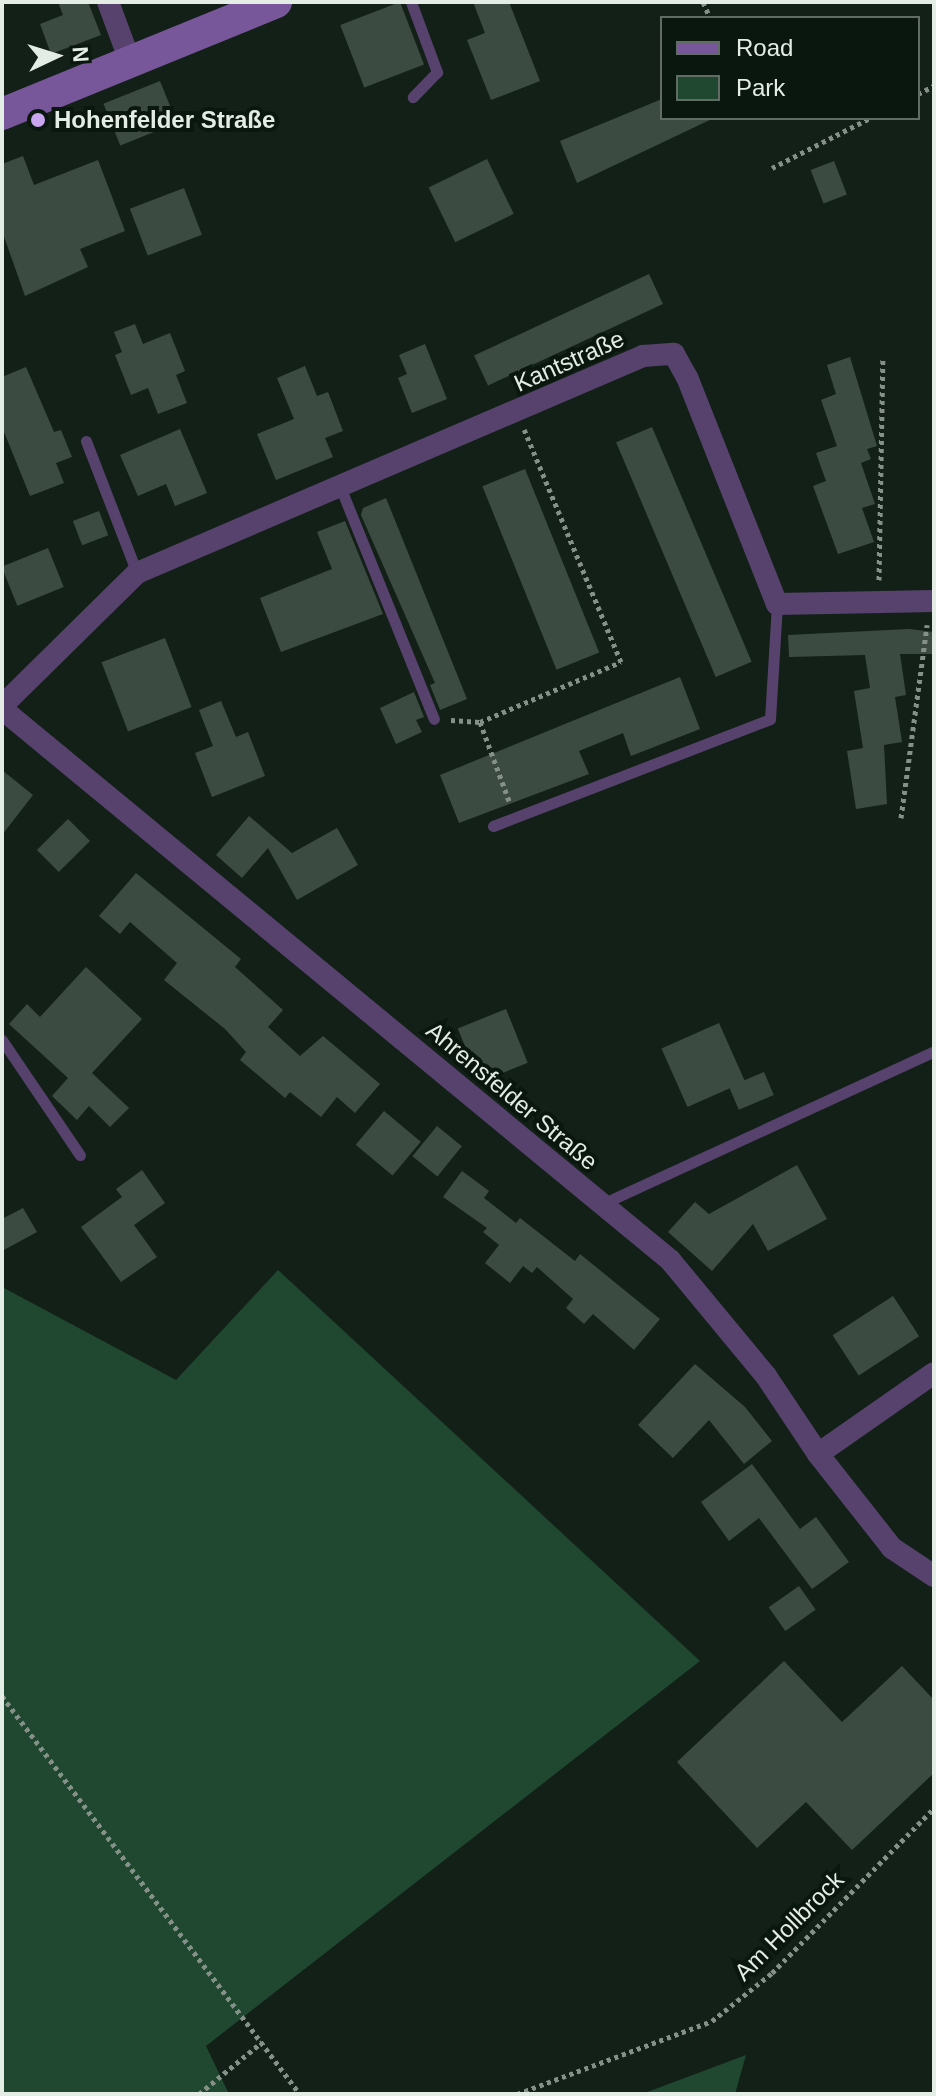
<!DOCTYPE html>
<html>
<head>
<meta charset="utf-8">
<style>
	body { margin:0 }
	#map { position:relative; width:936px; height:2096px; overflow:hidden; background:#132017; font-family:Helvetica,sans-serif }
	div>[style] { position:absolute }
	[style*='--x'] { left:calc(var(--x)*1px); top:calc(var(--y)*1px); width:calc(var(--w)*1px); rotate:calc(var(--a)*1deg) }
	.green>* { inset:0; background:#204830 }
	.building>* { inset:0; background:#3c4b41; transform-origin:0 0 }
	.path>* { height:5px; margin-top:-2.5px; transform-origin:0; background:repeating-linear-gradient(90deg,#859088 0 4px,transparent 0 8px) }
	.lane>* { height:11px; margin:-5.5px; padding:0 5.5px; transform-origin:5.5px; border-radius:5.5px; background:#57426d }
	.street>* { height:22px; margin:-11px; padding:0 11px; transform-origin:11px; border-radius:11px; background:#57426d }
	.secondary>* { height:32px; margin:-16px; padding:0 16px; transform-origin:16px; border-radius:16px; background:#78569a }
	.dots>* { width:22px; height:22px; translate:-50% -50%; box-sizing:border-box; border:4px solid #0a170f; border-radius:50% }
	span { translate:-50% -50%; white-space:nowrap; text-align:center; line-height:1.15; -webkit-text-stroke:8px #0a170f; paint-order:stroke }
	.poi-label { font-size:24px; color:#e3ece5; font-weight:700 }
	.left { translate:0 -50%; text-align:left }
	.street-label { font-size:24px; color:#e3ece5 }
	.frame { position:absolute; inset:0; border:4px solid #e3ece5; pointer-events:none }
	.legend { position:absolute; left:660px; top:16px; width:260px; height:104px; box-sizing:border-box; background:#0a170f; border:2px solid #616c65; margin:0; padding:10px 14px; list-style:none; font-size:24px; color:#e3ece5 }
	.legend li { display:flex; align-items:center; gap:16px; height:40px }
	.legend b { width:40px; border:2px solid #616c65 }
	.north { position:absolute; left:16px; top:16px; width:80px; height:80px; -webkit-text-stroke:6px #0a170f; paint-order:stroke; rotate:86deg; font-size:22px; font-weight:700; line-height:32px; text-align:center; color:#e3ece5 }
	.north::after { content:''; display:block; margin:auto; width:28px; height:36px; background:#e3ece5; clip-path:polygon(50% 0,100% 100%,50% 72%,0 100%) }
</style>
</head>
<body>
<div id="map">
	<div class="green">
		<div style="clip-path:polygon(278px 1270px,700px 1661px,206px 2046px,229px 2094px,2px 2094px,2px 1287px,176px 1380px)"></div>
		<div style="clip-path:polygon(746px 2055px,735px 2094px,642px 2094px)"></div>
	</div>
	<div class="building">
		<div style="clip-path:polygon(58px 2px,88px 2px,101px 35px,51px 54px,40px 24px,63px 15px)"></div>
		<div style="left:400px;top:2px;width:67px;height:64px;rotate:69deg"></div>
		<div style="clip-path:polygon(473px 2px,509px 2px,540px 81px,491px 100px,467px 40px,485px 33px)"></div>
		<div style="left:160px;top:81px;width:45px;height:61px;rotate:68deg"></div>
		<div style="clip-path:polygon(662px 99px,662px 118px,714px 118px,577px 183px,560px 141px)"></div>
		<div style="clip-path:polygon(23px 156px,34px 185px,98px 160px,125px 231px,80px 249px,88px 267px,25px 296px,2px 231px,2px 164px)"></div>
		<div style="left:487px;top:159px;width:61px;height:65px;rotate:64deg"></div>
		<div style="left:834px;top:161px;width:36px;height:25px;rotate:69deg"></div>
		<div style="left:184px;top:188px;width:50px;height:58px;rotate:69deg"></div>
		<div style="left:649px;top:274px;width:33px;height:193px;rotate:65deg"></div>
		<div style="clip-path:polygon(135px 324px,143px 344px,170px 333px,185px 371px,176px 375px,187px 403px,158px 414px,148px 388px,131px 395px,115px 355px,122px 352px,114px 332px)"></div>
		<div style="clip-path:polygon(425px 344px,447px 399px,412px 413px,398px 378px,407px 374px,399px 355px)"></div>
		<div style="clip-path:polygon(850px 357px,877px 446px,867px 449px,871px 459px,861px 463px,875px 504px,862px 508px,874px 542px,838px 554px,813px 486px,826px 481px,816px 453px,837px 446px,821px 400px,836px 394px,827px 365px)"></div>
		<div style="clip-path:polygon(305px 366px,317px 396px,328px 392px,343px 431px,325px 438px,333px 457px,276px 480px,257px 434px,294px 419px,277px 378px)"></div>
		<div style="clip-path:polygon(26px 367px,54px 432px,61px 430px,72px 457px,56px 463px,64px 483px,30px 496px,2px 427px,2px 377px)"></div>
		<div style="left:652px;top:427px;width:255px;height:39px;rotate:67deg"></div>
		<div style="clip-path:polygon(180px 429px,207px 493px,175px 506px,166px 484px,138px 496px,120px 455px)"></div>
		<div style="left:525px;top:469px;width:198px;height:46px;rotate:68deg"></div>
		<div style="clip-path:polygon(386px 498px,467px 699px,440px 710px,430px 685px,435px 683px,361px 515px,363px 508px)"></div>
		<div style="left:99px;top:511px;width:26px;height:28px;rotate:69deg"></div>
		<div style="clip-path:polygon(345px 521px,383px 614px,281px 652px,260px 598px,332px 569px,317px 532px)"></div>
		<div style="left:48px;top:548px;width:42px;height:50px;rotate:68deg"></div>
		<div style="clip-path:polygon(909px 629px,934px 632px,934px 654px,900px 654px,906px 695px,895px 697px,902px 742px,884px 745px,887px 804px,856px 809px,847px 751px,863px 748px,854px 691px,870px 688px,865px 655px,789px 657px,788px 635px)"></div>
		<div style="left:165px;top:638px;width:74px;height:68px;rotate:69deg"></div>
		<div style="clip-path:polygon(680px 677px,700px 729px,631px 756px,623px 733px,579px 751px,589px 774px,459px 823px,440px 775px)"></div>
		<div style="clip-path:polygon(414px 692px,424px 717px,416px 720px,422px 732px,396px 744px,380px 708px)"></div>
		<div style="clip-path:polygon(221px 701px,236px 737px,248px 732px,265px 776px,212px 797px,195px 753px,213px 746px,199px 710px)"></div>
		<div style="clip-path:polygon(2px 770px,33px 795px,2px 835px)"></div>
		<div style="clip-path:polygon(249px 816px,292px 853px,337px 828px,358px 865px,297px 900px,268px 848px,242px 878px,216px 855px)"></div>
		<div style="left:68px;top:819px;width:31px;height:44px;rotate:45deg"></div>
		<div style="clip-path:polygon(136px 873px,241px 959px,235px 967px,283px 1010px,268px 1027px,300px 1056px,323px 1036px,380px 1084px,355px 1113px,337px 1097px,321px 1117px,290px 1092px,285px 1098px,240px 1060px,246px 1052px,225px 1029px,164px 980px,177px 963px,130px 922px,120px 934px,99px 916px)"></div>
		<div style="clip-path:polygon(86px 967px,142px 1019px,92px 1073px,129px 1108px,110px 1127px,89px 1106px,77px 1120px,52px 1096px,68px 1078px,9px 1024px,27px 1004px,40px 1017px)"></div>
		<div style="left:506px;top:1009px;width:58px;height:52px;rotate:68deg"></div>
		<div style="left:719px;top:1023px;width:64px;height:63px;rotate:66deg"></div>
		<div style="left:764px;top:1072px;width:25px;height:38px;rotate:67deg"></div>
		<div style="left:384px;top:1111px;width:48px;height:44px;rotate:40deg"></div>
		<div style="left:437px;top:1126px;width:32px;height:39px;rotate:39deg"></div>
		<div style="clip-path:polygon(797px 1165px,827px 1219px,768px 1251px,753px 1224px,712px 1271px,668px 1232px,695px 1202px,709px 1214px)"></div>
		<div style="clip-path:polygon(142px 1170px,165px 1203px,134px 1225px,157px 1257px,121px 1282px,81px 1227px,122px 1197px,116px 1189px)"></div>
		<div style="clip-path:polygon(462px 1171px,489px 1191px,484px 1198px,516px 1223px,520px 1218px,575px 1261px,580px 1254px,660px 1319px,634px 1350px,593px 1314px,584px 1324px,566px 1308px,573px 1299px,537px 1267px,532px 1273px,523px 1266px,510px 1283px,485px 1263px,499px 1245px,483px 1232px,487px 1228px,443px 1197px)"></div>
		<div style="clip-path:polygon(23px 1208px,37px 1232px,2px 1251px,2px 1219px)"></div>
		<div style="left:893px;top:1296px;width:48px;height:72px;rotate:57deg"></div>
		<div style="clip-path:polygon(695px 1364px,745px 1407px,772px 1441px,744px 1464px,709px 1420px,673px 1458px,638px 1425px)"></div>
		<div style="clip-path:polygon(752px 1464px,800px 1529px,816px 1517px,849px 1562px,812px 1589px,759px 1518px,729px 1541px,701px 1502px)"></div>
		<div style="left:799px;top:1586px;width:29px;height:37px;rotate:55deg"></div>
		<div style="clip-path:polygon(784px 1661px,842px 1722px,902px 1666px,934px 1700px,934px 1773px,852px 1850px,806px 1802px,757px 1848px,677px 1762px)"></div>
	</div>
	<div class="path">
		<div style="--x:703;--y:2;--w:17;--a:66"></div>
		<div style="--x:918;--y:94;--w:18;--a:-27"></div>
		<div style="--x:772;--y:168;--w:110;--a:-27"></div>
		<div style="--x:879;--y:580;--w:223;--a:-89"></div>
		<div style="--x:451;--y:720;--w:29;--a:4"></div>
		<div style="--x:480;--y:722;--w:153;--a:-23.1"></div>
		<div style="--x:621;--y:662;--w:252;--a:-112.6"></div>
		<div style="--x:480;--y:722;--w:84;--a:69.8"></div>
		<div style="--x:901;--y:818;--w:195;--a:-82.3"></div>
		<div style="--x:2;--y:1696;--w:497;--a:53.2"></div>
		<div style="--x:199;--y:2094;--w:82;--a:-39.5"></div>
		<div style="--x:517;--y:2094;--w:208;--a:-20.5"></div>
		<div style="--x:712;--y:2021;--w:77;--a:-38.7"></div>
		<div style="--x:772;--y:1973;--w:231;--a:-45.5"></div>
	</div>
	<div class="lane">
		<div style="--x:411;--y:2;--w:75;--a:69.6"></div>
		<div style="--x:437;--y:72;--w:35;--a:134"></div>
		<div style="--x:86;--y:441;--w:142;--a:68.9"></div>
		<div style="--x:341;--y:489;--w:248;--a:68"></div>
		<div style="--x:493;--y:826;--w:297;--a:-21.1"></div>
		<div style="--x:770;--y:719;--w:115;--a:-86.5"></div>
		<div style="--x:2;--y:1040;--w:139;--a:55.9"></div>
		<div style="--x:602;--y:1204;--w:366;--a:-24.7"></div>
	</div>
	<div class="street">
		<div style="--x:108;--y:2;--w:63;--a:69.6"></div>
		<div style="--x:2;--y:706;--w:190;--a:-44.6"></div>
		<div style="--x:137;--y:573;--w:551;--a:-23.21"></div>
		<div style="--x:643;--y:356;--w:31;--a:-4"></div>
		<div style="--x:674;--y:354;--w:26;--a:61"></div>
		<div style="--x:687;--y:377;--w:244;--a:68.4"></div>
		<div style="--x:777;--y:604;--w:157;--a:-1.1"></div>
		<div style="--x:2;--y:709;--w:866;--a:39.52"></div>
		<div style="--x:670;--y:1260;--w:151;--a:50.4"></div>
		<div style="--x:766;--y:1376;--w:94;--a:56.3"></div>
		<div style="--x:818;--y:1454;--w:120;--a:51.8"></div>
		<div style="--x:892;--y:1548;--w:50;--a:33.7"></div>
		<div style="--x:818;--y:1454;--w:141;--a:-34.9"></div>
	</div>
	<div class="secondary">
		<div style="--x:2;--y:114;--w:296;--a:-22.2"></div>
	</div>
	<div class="dots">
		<div style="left:38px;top:120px;background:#c8a5ee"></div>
	</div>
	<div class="poi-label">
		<span class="left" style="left:54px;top:120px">Hohenfelder Straße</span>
	</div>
	<div class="street-label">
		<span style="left:569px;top:361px;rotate:-24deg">Kantstraße</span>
		<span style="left:512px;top:1096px;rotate:40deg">Ahrensfelder Straße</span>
		<span style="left:789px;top:1926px;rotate:-45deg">Am Hollbrock</span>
	</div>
	<div class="frame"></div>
	<ul class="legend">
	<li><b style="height:10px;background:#78569a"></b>Road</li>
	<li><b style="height:22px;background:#204830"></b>Park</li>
	</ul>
	<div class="north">N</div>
</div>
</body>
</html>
